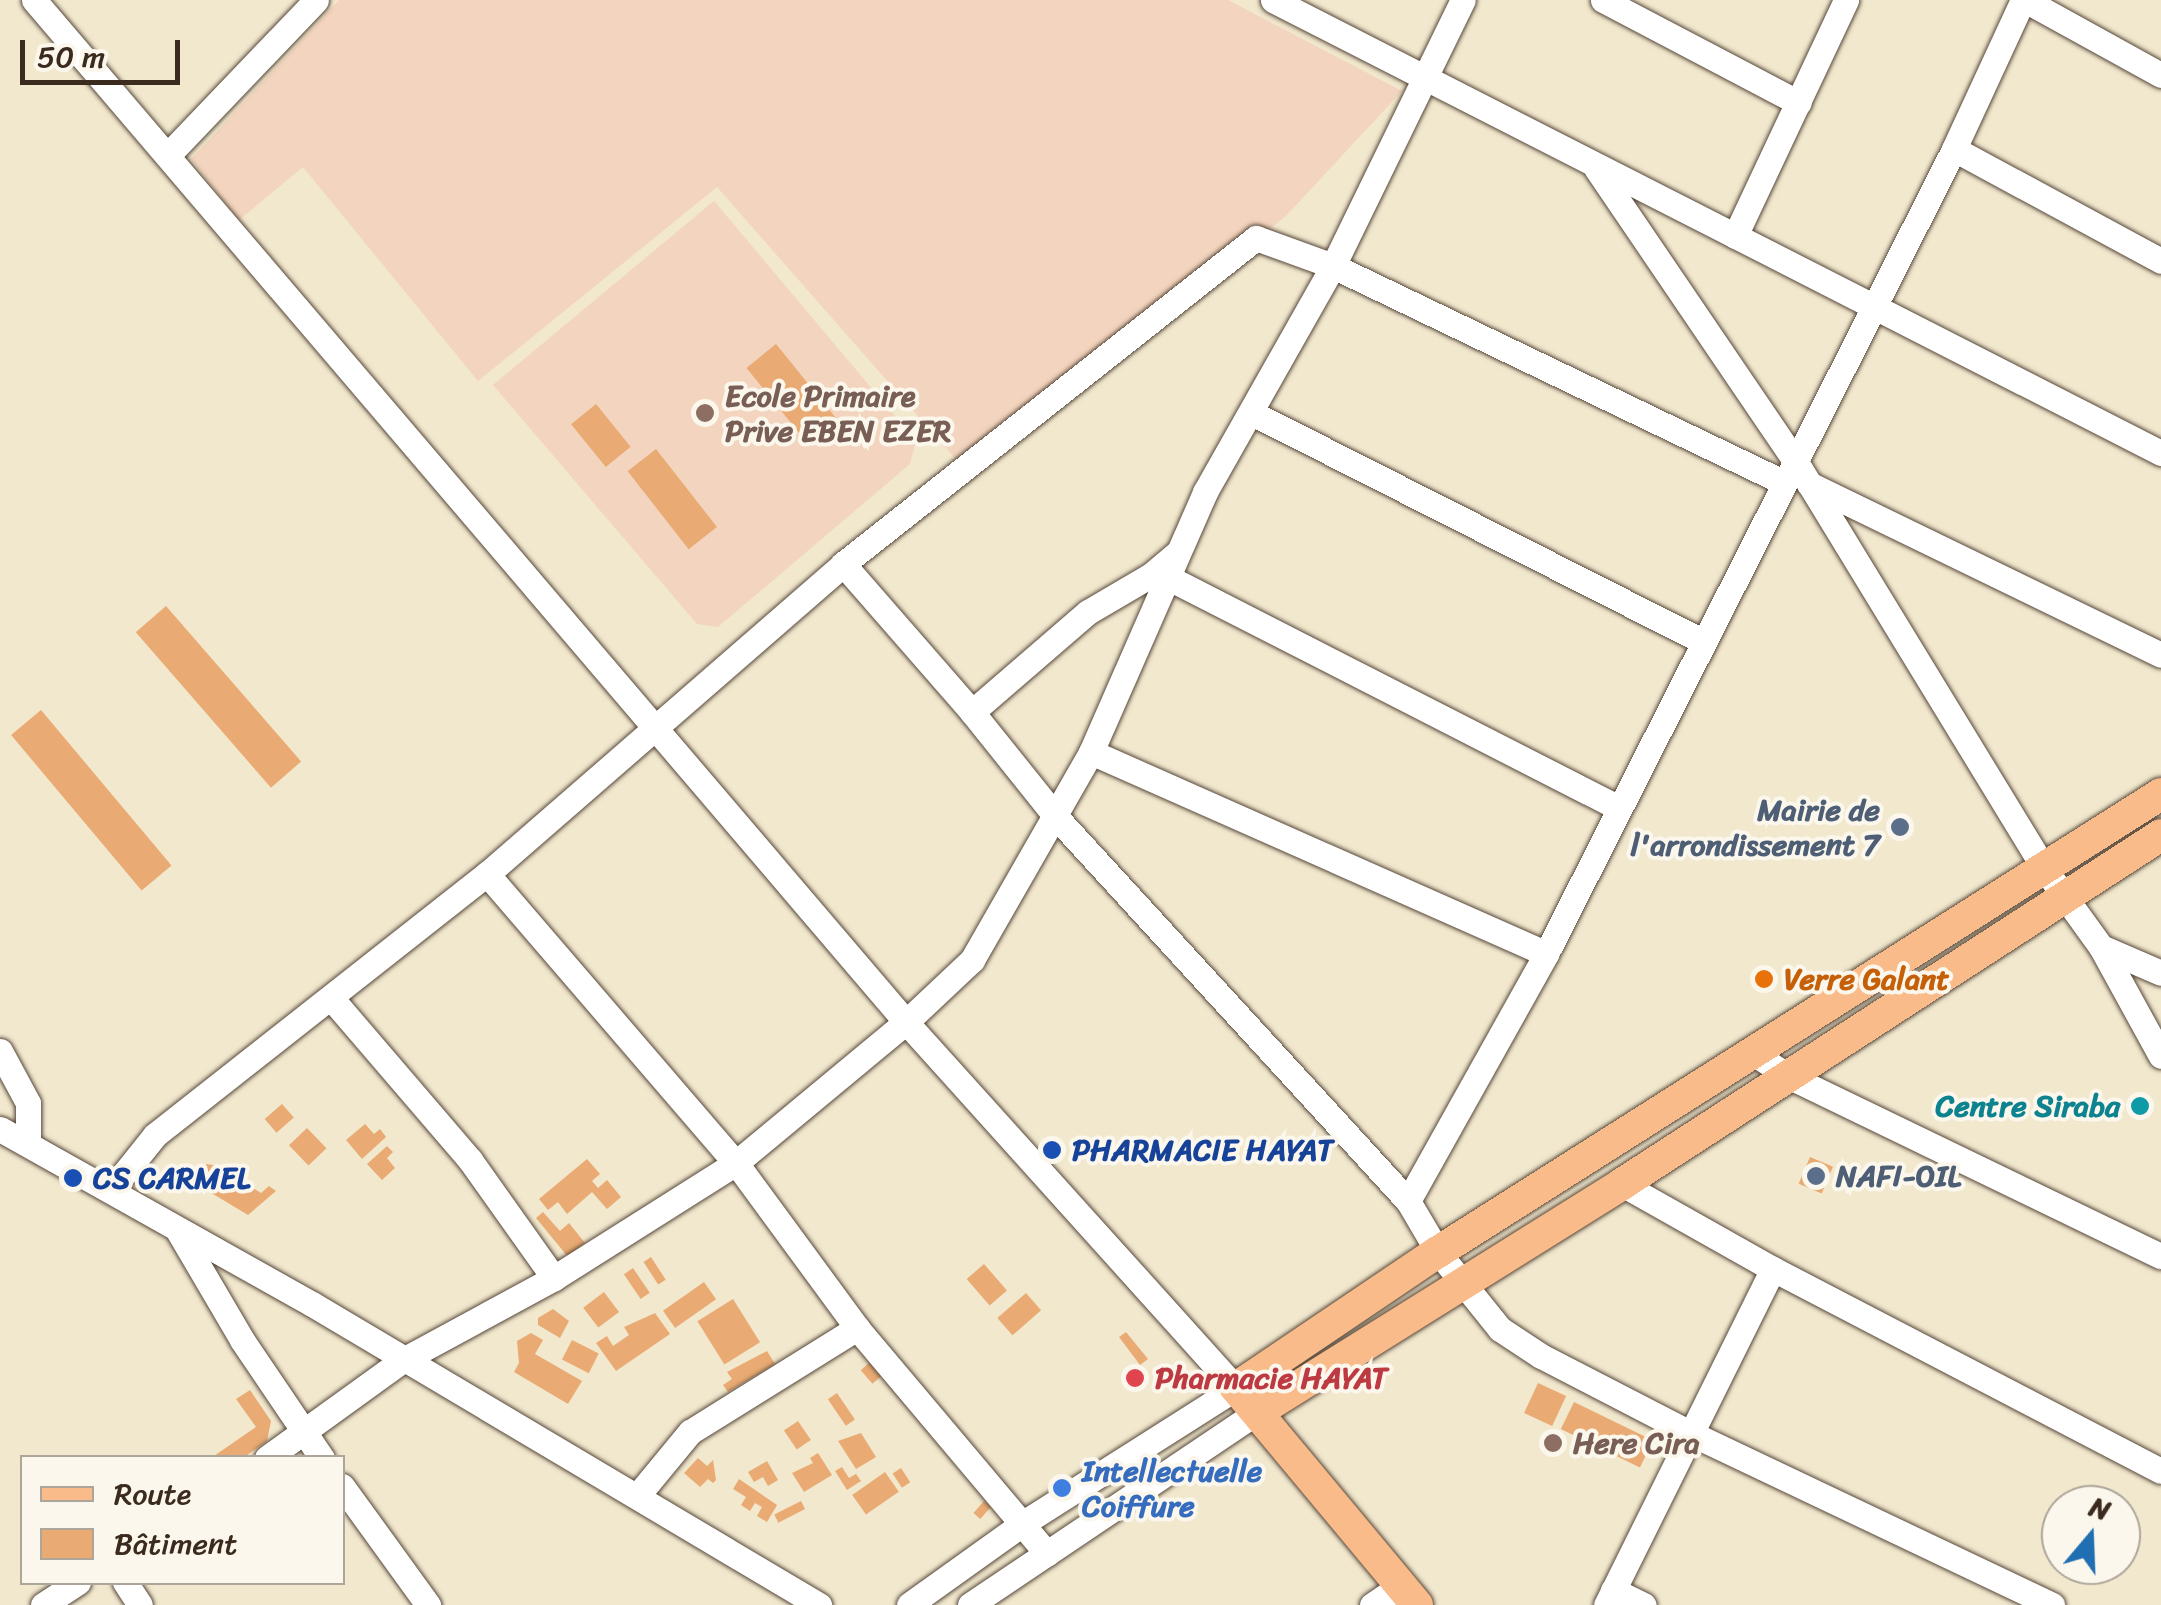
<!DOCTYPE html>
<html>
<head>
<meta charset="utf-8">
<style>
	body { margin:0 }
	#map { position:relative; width:2161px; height:1605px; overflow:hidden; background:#f1e8ce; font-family:Sriracha,sans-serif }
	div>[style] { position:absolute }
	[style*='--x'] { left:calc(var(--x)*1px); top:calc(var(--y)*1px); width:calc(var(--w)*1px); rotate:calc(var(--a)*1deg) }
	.built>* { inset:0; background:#f3d4be }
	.building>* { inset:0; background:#e9ab73; transform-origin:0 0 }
	.roads { filter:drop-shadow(0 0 2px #564638) drop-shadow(0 0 2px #564638) }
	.minor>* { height:25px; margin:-12.5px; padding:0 12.5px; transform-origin:12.5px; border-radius:12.5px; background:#fff }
	.major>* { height:32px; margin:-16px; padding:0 16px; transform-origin:16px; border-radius:16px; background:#fabb8b }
	.dots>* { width:28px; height:28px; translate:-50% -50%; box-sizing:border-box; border:5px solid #fbf7ec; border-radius:50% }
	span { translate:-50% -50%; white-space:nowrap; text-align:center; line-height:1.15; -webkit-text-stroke:8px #fbf7ec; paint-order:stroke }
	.education-label { font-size:30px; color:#785e54; font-weight:700 }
	.left { translate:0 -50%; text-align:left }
	.service-label { font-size:30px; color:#4e5e75; font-weight:700 }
	.right { translate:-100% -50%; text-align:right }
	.food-label { font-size:30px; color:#c56008; font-weight:700 }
	.culture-label { font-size:30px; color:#0d838f; font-weight:700 }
	.transit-label { font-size:30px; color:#164399; font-weight:700 }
	.health-label { font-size:30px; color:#be3a42; font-weight:700 }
	.shop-label { font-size:30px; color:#366cbe; font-weight:700 }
	.legend { position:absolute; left:20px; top:1455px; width:325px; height:130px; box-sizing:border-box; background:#fbf7ec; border:2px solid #aea59a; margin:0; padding:12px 18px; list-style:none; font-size:30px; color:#3b2a1e }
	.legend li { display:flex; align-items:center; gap:20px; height:50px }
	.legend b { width:50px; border:2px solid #aea59a }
	.north { position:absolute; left:2041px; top:1485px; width:100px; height:100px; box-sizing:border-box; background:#fbf7ec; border:2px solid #aea59a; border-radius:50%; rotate:19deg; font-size:28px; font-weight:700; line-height:40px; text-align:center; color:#3b2a1e }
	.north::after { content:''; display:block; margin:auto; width:35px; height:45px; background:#1f6fb2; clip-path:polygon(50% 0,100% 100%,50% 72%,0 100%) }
	.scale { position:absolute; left:20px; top:40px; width:160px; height:45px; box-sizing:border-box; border:5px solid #3b2a1e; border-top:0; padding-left:12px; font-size:30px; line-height:35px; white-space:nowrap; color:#3b2a1e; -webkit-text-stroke:8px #fbf7ec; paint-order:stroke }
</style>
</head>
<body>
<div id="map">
	<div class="built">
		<div style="clip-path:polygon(339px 0,1228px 0,1402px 91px,1286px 216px,968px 473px,717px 187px,478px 381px,303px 167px,239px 220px,191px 159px)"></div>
		<div style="clip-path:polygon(714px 201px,916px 441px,910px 464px,718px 627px,697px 624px,493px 385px)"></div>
	</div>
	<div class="building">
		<div style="left:776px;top:344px;width:100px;height:38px;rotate:51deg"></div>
		<div style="left:596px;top:404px;width:55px;height:32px;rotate:51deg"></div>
		<div style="left:656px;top:449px;width:99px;height:36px;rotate:52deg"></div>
		<div style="left:166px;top:606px;width:206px;height:40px;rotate:49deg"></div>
		<div style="left:41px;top:710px;width:203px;height:39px;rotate:50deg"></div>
		<div style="left:282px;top:1104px;width:18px;height:23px;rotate:49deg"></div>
		<div style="clip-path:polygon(365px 1124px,374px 1134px,380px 1129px,386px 1137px,362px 1159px,346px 1140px)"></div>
		<div style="left:307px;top:1128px;width:28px;height:25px;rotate:46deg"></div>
		<div style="clip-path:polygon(387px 1146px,393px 1152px,387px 1158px,395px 1168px,382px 1180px,367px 1164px)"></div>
		<div style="left:1810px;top:1157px;width:25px;height:29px;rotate:23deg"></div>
		<div style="clip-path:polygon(587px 1159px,600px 1174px,592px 1181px,598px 1188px,607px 1180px,621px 1197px,607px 1209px,592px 1192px,567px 1214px,558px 1202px,548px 1210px,539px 1199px)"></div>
		<div style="clip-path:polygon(206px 1164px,220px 1166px,261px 1193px,269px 1186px,276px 1191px,248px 1215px,208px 1191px)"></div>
		<div style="clip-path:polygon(543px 1212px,560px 1231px,569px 1223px,585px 1243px,568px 1257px,536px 1218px)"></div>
		<div style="left:651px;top:1257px;width:27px;height:9px;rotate:57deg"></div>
		<div style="left:984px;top:1264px;width:35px;height:23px;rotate:49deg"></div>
		<div style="left:633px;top:1268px;width:30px;height:11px;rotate:56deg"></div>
		<div style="left:704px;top:1282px;width:21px;height:50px;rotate:55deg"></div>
		<div style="left:604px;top:1292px;width:25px;height:26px;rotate:53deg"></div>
		<div style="left:1026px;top:1293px;width:23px;height:38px;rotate:49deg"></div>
		<div style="left:733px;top:1299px;width:51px;height:42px;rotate:58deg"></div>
		<div style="clip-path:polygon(553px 1309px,569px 1321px,560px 1338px,538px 1325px,538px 1318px)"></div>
		<div style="clip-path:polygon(655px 1313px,670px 1334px,616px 1371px,596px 1343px,607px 1336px,613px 1346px,629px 1335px,624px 1327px)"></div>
		<div style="clip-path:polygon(1126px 1332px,1148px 1359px,1140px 1365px,1119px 1337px)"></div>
		<div style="clip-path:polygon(531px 1333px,543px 1340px,535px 1354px,582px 1381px,568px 1404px,514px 1372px,519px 1363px,517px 1341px)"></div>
		<div style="left:572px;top:1340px;width:30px;height:22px;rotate:27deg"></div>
		<div style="clip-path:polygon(767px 1351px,775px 1364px,728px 1392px,723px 1385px,732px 1379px,727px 1372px)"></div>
		<div style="left:869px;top:1363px;width:18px;height:11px;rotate:49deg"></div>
		<div style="left:1538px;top:1383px;width:31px;height:33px;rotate:25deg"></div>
		<div style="clip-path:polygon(250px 1390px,271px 1421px,267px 1441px,243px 1458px,211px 1458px,256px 1427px,236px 1399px)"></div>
		<div style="left:837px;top:1393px;width:32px;height:11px;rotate:56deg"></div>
		<div style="left:1574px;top:1402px;width:88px;height:30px;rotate:26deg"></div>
		<div style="left:798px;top:1421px;width:23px;height:17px;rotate:56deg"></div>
		<div style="clip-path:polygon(861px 1433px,876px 1457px,856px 1469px,838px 1441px)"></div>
		<div style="clip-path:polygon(818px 1453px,832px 1475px,804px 1492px,792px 1473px,813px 1463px,810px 1458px)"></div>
		<div style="clip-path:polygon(698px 1458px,707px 1466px,713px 1460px,716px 1480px,713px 1483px,708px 1479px,700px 1487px,684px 1473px)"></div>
		<div style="clip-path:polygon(767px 1461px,778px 1480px,768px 1486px,763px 1477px,754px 1482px,748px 1472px)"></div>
		<div style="clip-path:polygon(842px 1467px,849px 1478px,856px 1474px,861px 1481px,847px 1490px,835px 1471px)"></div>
		<div style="left:901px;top:1468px;width:17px;height:10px;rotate:57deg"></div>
		<div style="left:885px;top:1472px;width:24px;height:40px;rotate:55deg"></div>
		<div style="clip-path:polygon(739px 1479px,777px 1505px,767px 1522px,757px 1516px,762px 1507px,755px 1503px,750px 1511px,741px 1505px,746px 1497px,733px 1489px)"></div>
		<div style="left:801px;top:1501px;width:9px;height:30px;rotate:63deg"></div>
		<div style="left:984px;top:1501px;width:9px;height:16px;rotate:41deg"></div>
	</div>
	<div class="roads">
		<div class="minor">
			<div style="--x:34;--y:0;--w:1343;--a:49.53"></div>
			<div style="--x:906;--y:1022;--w:493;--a:48"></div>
			<div style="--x:1236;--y:1388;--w:254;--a:147.6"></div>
			<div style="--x:1022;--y:1524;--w:139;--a:144.4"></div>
			<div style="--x:1273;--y:0;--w:997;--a:27.03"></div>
			<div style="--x:1603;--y:0;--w:221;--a:27.7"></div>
			<div style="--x:2025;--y:0;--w:155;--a:28.9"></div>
			<div style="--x:1954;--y:149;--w:235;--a:28.4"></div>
			<div style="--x:168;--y:155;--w:214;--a:-46.3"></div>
			<div style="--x:1596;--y:168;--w:356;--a:55.8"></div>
			<div style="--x:1796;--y:462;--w:476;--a:58.6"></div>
			<div style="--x:2044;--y:868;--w:97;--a:54.2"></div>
			<div style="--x:2101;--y:947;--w:124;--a:61.2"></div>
			<div style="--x:1735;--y:236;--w:261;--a:-64.8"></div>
			<div style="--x:1252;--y:413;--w:504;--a:26.87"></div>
			<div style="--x:1809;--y:484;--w:391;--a:25.9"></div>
			<div style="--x:843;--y:564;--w:196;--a:48.9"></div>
			<div style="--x:972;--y:712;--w:136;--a:51.3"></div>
			<div style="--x:1057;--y:818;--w:520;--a:47.5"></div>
			<div style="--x:1408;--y:1201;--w:59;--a:59.5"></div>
			<div style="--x:1438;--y:1252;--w:99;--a:51.2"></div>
			<div style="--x:1500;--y:1329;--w:49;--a:33.4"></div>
			<div style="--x:1541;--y:1356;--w:168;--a:27.3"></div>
			<div style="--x:1690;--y:1433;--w:401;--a:25.4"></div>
			<div style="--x:1169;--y:578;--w:503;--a:27.07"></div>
			<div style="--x:972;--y:712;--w:153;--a:-40.8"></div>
			<div style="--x:1088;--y:612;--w:73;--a:-30.4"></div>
			<div style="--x:1151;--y:575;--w:34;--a:-40"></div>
			<div style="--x:1091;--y:752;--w:498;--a:23.9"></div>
			<div style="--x:487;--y:874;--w:381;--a:49.3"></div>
			<div style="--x:736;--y:1163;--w:205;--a:53.7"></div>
			<div style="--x:857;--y:1328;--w:295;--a:49.9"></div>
			<div style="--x:2101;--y:947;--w:65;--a:23.4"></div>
			<div style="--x:332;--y:999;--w:212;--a:49.4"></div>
			<div style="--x:470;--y:1160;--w:145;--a:54.6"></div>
			<div style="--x:0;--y:1051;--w:59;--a:61.7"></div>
			<div style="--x:28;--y:1103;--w:40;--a:90"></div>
			<div style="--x:1752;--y:1052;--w:43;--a:33.7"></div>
			<div style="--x:1788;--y:1076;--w:414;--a:25.8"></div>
			<div style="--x:0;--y:1129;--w:358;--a:29.3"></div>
			<div style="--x:312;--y:1304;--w:590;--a:30.7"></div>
			<div style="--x:1622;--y:1184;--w:173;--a:29.4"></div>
			<div style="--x:1773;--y:1269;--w:437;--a:27.5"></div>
			<div style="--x:111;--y:1190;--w:70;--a:-51.3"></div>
			<div style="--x:155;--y:1135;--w:422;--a:-38.2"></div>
			<div style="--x:487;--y:874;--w:472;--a:-41"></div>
			<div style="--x:843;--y:564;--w:526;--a:-38.29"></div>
			<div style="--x:1256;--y:238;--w:82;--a:20"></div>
			<div style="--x:1333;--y:266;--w:501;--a:25.65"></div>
			<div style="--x:1408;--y:1201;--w:283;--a:-60.8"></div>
			<div style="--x:1546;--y:954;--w:902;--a:-63.12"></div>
			<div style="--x:1954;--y:149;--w:164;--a:-65.2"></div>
			<div style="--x:177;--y:1229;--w:129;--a:59.6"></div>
			<div style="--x:242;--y:1340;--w:143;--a:55.9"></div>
			<div style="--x:267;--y:1458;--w:168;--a:-35.8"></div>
			<div style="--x:403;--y:1360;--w:172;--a:-28.5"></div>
			<div style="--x:554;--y:1278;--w:215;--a:-32.3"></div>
			<div style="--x:736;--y:1163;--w:221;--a:-39.7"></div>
			<div style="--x:906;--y:1022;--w:91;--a:-43.2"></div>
			<div style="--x:972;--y:960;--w:240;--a:-60.2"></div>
			<div style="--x:1091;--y:752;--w:284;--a:-66.3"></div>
			<div style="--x:1205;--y:492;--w:260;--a:-60.5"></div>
			<div style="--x:1333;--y:266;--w:296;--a:-64"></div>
			<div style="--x:342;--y:1486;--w:147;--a:54.1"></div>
			<div style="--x:638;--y:1495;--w:82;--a:-50.5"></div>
			<div style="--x:690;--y:1432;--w:197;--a:-31.9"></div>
			<div style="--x:125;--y:1582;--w:27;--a:57"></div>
			<div style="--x:1613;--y:1590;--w:34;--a:26"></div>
			<div style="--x:43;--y:1605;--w:42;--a:-33.3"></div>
			<div style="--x:970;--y:1605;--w:348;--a:-33.9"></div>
			<div style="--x:1372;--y:1605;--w:34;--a:-34"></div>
			<div style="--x:1606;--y:1605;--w:375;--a:-63.6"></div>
		</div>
		<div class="major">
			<div style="--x:1259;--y:1411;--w:428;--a:-32"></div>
			<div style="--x:1622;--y:1184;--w:642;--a:-32.92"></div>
			<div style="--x:1417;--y:1605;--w:283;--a:-129.8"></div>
			<div style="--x:1236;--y:1388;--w:244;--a:-34"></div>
			<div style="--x:1438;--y:1252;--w:856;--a:-32.35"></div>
		</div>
	</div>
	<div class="dots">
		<div style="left:705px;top:413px;background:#8d6e63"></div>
		<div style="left:1900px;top:827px;background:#5c6f8a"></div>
		<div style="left:1764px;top:979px;background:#e8710a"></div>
		<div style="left:2140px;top:1106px;background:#0f9aa8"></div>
		<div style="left:1052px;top:1150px;background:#1a4fb4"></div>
		<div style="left:1816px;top:1176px;background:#5c6f8a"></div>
		<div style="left:73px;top:1178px;background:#1a4fb4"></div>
		<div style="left:1135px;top:1378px;background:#e0444e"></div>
		<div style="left:1553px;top:1443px;background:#8d6e63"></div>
		<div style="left:1062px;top:1488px;background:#3f7fe0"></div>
	</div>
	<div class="education-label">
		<span class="left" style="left:725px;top:413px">Ecole Primaire<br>Prive EBEN EZER</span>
		<span class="left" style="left:1573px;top:1443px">Here Cira</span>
	</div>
	<div class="service-label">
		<span class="right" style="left:1880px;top:827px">Mairie de<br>l'arrondissement 7</span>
		<span class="left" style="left:1836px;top:1176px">NAFI-OIL</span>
	</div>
	<div class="food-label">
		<span class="left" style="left:1784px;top:979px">Verre Galant</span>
	</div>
	<div class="culture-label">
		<span class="right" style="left:2120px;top:1106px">Centre Siraba</span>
	</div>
	<div class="transit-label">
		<span class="left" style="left:1072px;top:1150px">PHARMACIE HAYAT</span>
		<span class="left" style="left:93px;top:1178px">CS CARMEL</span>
	</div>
	<div class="health-label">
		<span class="left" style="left:1155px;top:1378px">Pharmacie HAYAT</span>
	</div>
	<div class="shop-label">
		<span class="left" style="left:1082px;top:1488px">Intellectuelle<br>Coiffure</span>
	</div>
	<ul class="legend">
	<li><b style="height:12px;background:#fabb8b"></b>Route</li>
	<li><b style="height:28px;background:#e9ab73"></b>Bâtiment</li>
	</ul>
	<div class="north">N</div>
	<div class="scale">50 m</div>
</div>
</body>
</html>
